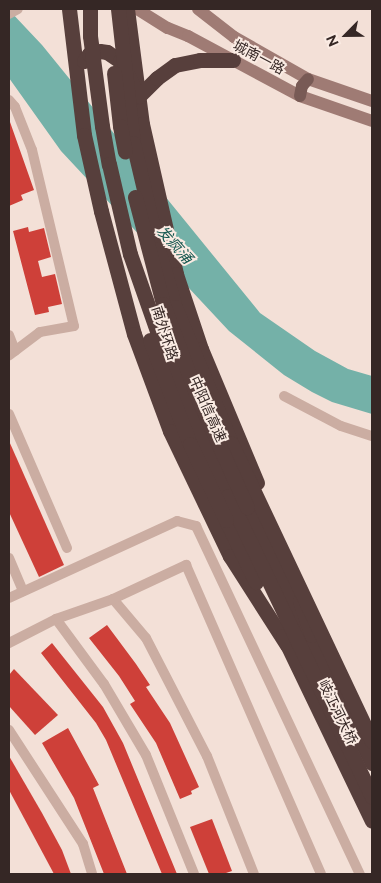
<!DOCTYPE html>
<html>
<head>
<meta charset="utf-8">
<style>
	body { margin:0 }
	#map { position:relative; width:381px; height:883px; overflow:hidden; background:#f3e0d7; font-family:Raleway,"Noto Sans SC",sans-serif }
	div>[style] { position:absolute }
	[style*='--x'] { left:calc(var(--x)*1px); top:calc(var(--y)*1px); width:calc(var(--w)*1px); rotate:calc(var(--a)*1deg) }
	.water>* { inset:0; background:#74b1a8 }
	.building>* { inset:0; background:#ce4039 }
	.street>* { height:10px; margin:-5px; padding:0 5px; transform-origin:5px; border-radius:5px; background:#cbada2 }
	.secondary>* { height:12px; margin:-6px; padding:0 6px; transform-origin:6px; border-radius:6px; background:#9f7b74 }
	.primary>* { height:12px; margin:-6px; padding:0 6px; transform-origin:6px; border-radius:6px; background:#785a55 }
	.highway>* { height:15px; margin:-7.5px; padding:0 7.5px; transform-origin:7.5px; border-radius:7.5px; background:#573f3c }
	.highway-bridge>* { height:15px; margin:-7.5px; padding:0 7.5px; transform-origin:7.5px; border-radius:7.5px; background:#573f3c }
	span { translate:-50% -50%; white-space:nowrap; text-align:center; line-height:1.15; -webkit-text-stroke:4px #faebe3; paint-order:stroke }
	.street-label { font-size:14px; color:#352725 }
	.water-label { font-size:15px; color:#185951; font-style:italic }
	.frame { position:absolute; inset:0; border:10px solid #352725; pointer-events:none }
	.north { position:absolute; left:321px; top:10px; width:50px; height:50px; -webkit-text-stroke:4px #faebe3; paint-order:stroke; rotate:247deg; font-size:14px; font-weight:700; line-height:20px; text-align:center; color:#352725 }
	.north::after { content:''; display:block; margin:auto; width:18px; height:22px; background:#352725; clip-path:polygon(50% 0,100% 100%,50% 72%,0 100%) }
</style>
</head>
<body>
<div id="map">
	<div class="water">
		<div style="clip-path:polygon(9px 10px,42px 45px,260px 313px,315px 351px,348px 369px,372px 376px,372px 414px,332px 402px,312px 392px,284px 375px,229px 331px,61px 151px,9px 78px)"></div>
	</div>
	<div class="building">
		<div style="clip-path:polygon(10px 122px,34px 190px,21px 195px,23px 200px,9px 206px)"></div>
		<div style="clip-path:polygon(28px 227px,29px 232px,44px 228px,51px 257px,38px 261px,42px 277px,55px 274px,62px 304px,48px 307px,49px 312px,35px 315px,13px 231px)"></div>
		<div style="clip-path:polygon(9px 441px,64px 565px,39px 577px,9px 512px)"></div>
		<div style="clip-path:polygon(107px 625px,136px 664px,150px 685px,146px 687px,170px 723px,199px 787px,191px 791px,192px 794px,180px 799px,156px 743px,130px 704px,135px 701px,119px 676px,89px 638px)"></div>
		<div style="clip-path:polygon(52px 643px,103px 707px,123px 743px,177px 874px,162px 874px,106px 740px,96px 723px,41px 653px)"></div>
		<div style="clip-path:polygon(14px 669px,58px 715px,35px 735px,9px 706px,9px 675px)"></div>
		<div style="clip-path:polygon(68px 728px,99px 785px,93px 788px,127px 874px,104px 874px,74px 798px,42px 743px)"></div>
		<div style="clip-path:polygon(9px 756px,42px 813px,62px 850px,71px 874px,54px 874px,9px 790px)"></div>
		<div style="clip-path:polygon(212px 819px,232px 871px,223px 874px,209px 874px,190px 827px)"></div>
	</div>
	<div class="street">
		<div style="--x:9;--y:14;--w:10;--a:-29"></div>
		<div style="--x:9;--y:100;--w:9;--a:49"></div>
		<div style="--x:15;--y:107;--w:46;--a:68.4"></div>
		<div style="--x:32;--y:150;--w:181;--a:76.6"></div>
		<div style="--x:74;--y:326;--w:35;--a:170"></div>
		<div style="--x:40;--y:332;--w:39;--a:143"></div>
		<div style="--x:9;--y:335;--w:17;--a:69"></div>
		<div style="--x:284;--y:396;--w:64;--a:27.8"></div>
		<div style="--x:341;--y:426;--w:33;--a:18"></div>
		<div style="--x:9;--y:414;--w:146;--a:66.6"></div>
		<div style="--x:9;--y:558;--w:36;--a:67"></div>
		<div style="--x:9;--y:598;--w:185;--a:-24.6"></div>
		<div style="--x:177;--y:521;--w:20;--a:15"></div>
		<div style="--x:196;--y:526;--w:385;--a:64.8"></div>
		<div style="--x:113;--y:599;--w:51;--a:49.8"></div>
		<div style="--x:146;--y:638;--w:133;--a:62.7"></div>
		<div style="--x:207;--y:756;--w:127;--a:68.3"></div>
		<div style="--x:56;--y:619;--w:81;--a:53.6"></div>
		<div style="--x:104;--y:684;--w:82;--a:59.4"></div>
		<div style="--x:146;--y:755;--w:128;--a:68"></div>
		<div style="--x:9;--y:643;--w:53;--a:-27.1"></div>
		<div style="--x:56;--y:619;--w:60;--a:-19.3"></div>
		<div style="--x:113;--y:599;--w:81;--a:-25"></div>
		<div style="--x:186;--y:565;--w:337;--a:66.4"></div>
		<div style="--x:9;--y:730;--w:136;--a:57"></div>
		<div style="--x:83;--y:844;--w:31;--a:73"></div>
	</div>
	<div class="secondary">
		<div style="--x:137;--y:9;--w:36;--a:32"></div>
		<div style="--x:168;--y:28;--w:22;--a:22"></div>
		<div style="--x:188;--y:36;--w:127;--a:28.2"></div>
		<div style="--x:300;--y:96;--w:76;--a:19.1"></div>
		<div style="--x:198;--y:9;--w:46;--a:37.9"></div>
		<div style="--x:234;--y:37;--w:85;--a:29.6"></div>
		<div style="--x:308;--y:79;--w:68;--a:19"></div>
	</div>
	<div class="primary">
		<div style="--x:300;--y:96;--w:10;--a:-79"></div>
		<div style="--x:302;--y:86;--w:9;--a:-49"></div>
	</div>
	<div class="highway">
		<div style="--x:69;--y:9;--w:127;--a:83.2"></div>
		<div style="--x:84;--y:135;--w:78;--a:77.4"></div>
		<div style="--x:101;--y:211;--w:127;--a:75"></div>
		<div style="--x:134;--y:334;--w:103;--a:69.6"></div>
		<div style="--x:170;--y:431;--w:139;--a:64.4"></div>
		<div style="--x:230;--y:556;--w:106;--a:57.4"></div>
		<div style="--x:127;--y:9;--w:116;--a:82.6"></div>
		<div style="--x:142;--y:124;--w:154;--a:77.2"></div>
		<div style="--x:176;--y:274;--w:79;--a:71.6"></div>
		<div style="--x:201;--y:349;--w:145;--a:67.3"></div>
		<div style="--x:84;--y:61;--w:9;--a:-54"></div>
		<div style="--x:89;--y:54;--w:11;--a:-15"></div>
		<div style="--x:100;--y:51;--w:7;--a:8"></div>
		<div style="--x:107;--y:52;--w:16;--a:35"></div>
		<div style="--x:120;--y:61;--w:40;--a:62"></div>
		<div style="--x:139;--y:96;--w:25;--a:-45"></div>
		<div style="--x:157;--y:78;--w:22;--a:-36"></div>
		<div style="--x:175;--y:65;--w:25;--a:-11"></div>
		<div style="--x:200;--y:60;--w:33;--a:0"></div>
		<div style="--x:247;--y:507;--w:285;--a:64"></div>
		<div style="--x:226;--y:520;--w:69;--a:64.2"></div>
		<div style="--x:300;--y:601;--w:36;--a:71"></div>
		<div style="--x:283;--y:636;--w:205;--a:64.3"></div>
	</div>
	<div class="highway-bridge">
		<div style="--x:90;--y:9;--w:27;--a:90"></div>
		<div style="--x:90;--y:36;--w:91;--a:82.4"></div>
		<div style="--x:102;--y:126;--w:39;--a:80"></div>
		<div style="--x:109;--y:164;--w:92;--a:76.9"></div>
		<div style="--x:130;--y:254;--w:100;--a:70.7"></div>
		<div style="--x:163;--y:348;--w:162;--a:66.3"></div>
		<div style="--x:228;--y:496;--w:334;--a:64.4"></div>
		<div style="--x:118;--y:9;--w:135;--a:83.6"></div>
		<div style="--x:133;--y:143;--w:109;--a:76.7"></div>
		<div style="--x:158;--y:249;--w:60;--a:73.7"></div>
		<div style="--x:175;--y:307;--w:147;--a:67.6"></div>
		<div style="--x:231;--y:443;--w:330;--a:64.7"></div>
		<div style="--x:114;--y:73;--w:53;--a:83.5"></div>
		<div style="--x:120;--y:126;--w:26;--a:79"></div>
		<div style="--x:135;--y:197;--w:111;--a:75.3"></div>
		<div style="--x:163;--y:304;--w:98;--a:69.7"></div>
		<div style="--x:197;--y:396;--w:122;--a:65.8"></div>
		<div style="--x:150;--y:340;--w:111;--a:69"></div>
		<div style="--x:190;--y:444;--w:84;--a:64.7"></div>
	</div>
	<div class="street-label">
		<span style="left:259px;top:57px;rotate:28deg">城南一路</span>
		<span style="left:165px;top:333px;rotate:72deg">南外环路</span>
		<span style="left:208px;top:409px;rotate:66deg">中阳信高速</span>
		<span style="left:338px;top:712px;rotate:64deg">岐江河大桥</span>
	</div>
	<div class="water-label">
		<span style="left:174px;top:245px;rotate:48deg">发疯涌</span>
	</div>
	<div class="frame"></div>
	<div class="north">N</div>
</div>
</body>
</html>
